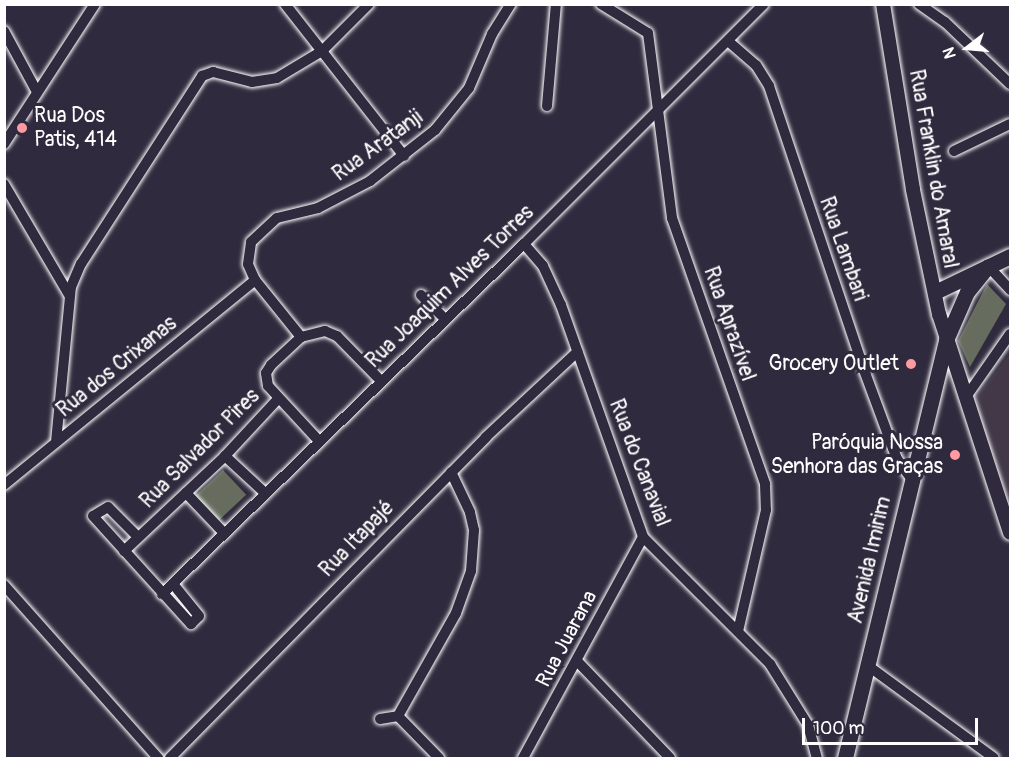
<!DOCTYPE html>
<html>
<head>
<meta charset="utf-8">
<style>
	body { margin:0 }
	#map { position:relative; width:1015px; height:763px; overflow:hidden; background:#2f2a3d; font-family:Pangolin,sans-serif }
	div>[style] { position:absolute }
	[style*='--x'] { left:calc(var(--x)*1px); top:calc(var(--y)*1px); width:calc(var(--w)*1px); rotate:calc(var(--a)*1deg) }
	.built>* { inset:0; background:#423848 }
	.green>* { inset:0; background:#666c5e; transform-origin:0 0 }
	.roads { filter:drop-shadow(0 0 2px #fff) drop-shadow(0 0 2px #fff) }
	.street>* { height:10px; margin:-5px; padding:0 5px; transform-origin:5px; border-radius:5px; background:#2f2a3d }
	.secondary>* { height:14px; margin:-7px; padding:0 7px; transform-origin:7px; border-radius:7px; background:#2f2a3d }
	.primary>* { height:15px; margin:-7.5px; padding:0 7.5px; transform-origin:7.5px; border-radius:7.5px; background:#2f2a3d }
	.dots>* { width:16px; height:16px; translate:-50% -50%; box-sizing:border-box; border:3px solid #2f2a3d; border-radius:50% }
	span { translate:-50% -50%; white-space:nowrap; text-align:center; line-height:1.15; -webkit-text-stroke:6px #2f2a3d; paint-order:stroke }
	.poi-label { font-size:21px; color:#fff }
	.left { translate:0 -50%; text-align:left }
	.right { translate:-100% -50%; text-align:right }
	.street-label { font-size:21px; color:#fff }
	.frame { position:absolute; inset:0; border:6px solid #fff; pointer-events:none }
	.north { position:absolute; left:937px; top:18px; width:60px; height:60px; -webkit-text-stroke:4px #2f2a3d; paint-order:stroke; rotate:254deg; font-size:16px; font-weight:700; line-height:24px; text-align:center; color:#fff }
	.north::after { content:''; display:block; margin:auto; width:21px; height:27px; background:#fff; clip-path:polygon(50% 0,100% 100%,50% 72%,0 100%) }
	.scale { position:absolute; left:802px; top:718px; width:176px; height:27px; box-sizing:border-box; border:3px solid #fff; border-top:0; padding-left:8px; font-size:18px; line-height:21px; white-space:nowrap; color:#fff; -webkit-text-stroke:4px #2f2a3d; paint-order:stroke }
</style>
</head>
<body>
<div id="map">
	<div class="built">
		<div style="clip-path:polygon(1010px 354px,1010px 503px,973px 401px)"></div>
	</div>
	<div class="green">
		<div style="clip-path:polygon(987px 284px,1006px 304px,970px 367px,958px 341px)"></div>
		<div style="left:223px;top:470px;width:34px;height:38px;rotate:47deg"></div>
	</div>
	<div class="roads">
		<div class="street">
			<div style="--x:285;--y:4;--w:193;--a:51.9"></div>
			<div style="--x:601;--y:4;--w:55;--a:31.7"></div>
			<div style="--x:648;--y:33;--w:187;--a:82.6"></div>
			<div style="--x:672;--y:218;--w:282;--a:70.7"></div>
			<div style="--x:765;--y:484;--w:26;--a:88"></div>
			<div style="--x:766;--y:510;--w:124;--a:103"></div>
			<div style="--x:919;--y:4;--w:32;--a:35"></div>
			<div style="--x:945;--y:22;--w:90;--a:43.6"></div>
			<div style="--x:4;--y:31;--w:69;--a:61.6"></div>
			<div style="--x:728;--y:41;--w:37;--a:41"></div>
			<div style="--x:756;--y:65;--w:25;--a:58"></div>
			<div style="--x:769;--y:86;--w:299;--a:71.5"></div>
			<div style="--x:864;--y:370;--w:95;--a:69.7"></div>
			<div style="--x:897;--y:459;--w:24;--a:54"></div>
			<div style="--x:547;--y:106;--w:102;--a:-85"></div>
			<div style="--x:4;--y:144;--w:167;--a:-57"></div>
			<div style="--x:954;--y:151;--w:62;--a:-25.7"></div>
			<div style="--x:4;--y:184;--w:129;--a:59.6"></div>
			<div style="--x:524;--y:244;--w:29;--a:49"></div>
			<div style="--x:543;--y:266;--w:43;--a:65.2"></div>
			<div style="--x:561;--y:305;--w:246;--a:70.5"></div>
			<div style="--x:643;--y:537;--w:180;--a:45"></div>
			<div style="--x:770;--y:664;--w:72;--a:58.1"></div>
			<div style="--x:808;--y:725;--w:34;--a:75"></div>
			<div style="--x:988;--y:266;--w:33;--a:47"></div>
			<div style="--x:421;--y:295;--w:34;--a:45"></div>
			<div style="--x:301;--y:337;--w:73;--a:-128.9"></div>
			<div style="--x:255;--y:280;--w:17;--a:-114"></div>
			<div style="--x:248;--y:264;--w:22;--a:-82"></div>
			<div style="--x:251;--y:242;--w:35;--a:-43"></div>
			<div style="--x:277;--y:218;--w:42;--a:-13.7"></div>
			<div style="--x:318;--y:208;--w:59;--a:-27.4"></div>
			<div style="--x:370;--y:181;--w:83;--a:-38.1"></div>
			<div style="--x:435;--y:130;--w:54;--a:-51"></div>
			<div style="--x:469;--y:88;--w:59;--a:-66.9"></div>
			<div style="--x:492;--y:34;--w:36;--a:-58"></div>
			<div style="--x:966;--y:397;--w:77;--a:-55.1"></div>
			<div style="--x:319;--y:441;--w:75;--a:-132.8"></div>
			<div style="--x:268;--y:386;--w:13;--a:-99"></div>
			<div style="--x:266;--y:373;--w:9;--a:-58"></div>
			<div style="--x:271;--y:365;--w:41;--a:-43"></div>
			<div style="--x:301;--y:337;--w:25;--a:-14"></div>
			<div style="--x:325;--y:331;--w:13;--a:23"></div>
			<div style="--x:337;--y:336;--w:63;--a:45.6"></div>
			<div style="--x:56;--y:442;--w:156;--a:-84.5"></div>
			<div style="--x:71;--y:287;--w:25;--a:-67"></div>
			<div style="--x:81;--y:264;--w:224;--a:-57.2"></div>
			<div style="--x:202;--y:76;--w:12;--a:-20"></div>
			<div style="--x:213;--y:72;--w:40;--a:14.4"></div>
			<div style="--x:252;--y:82;--w:25;--a:-9"></div>
			<div style="--x:277;--y:78;--w:52;--a:-31"></div>
			<div style="--x:322;--y:51;--w:66;--a:-45"></div>
			<div style="--x:225;--y:456;--w:54;--a:42.8"></div>
			<div style="--x:4;--y:485;--w:324;--a:-39.2"></div>
			<div style="--x:186;--y:493;--w:55;--a:46.5"></div>
			<div style="--x:138;--y:537;--w:42;--a:-135"></div>
			<div style="--x:108;--y:507;--w:17;--a:149"></div>
			<div style="--x:93;--y:516;--w:146;--a:47.8"></div>
			<div style="--x:191;--y:624;--w:11;--a:-45"></div>
			<div style="--x:199;--y:616;--w:41;--a:-129.1"></div>
			<div style="--x:124;--y:551;--w:139;--a:-43.2"></div>
			<div style="--x:225;--y:456;--w:76;--a:-47.1"></div>
			<div style="--x:4;--y:585;--w:232;--a:48.3"></div>
			<div style="--x:162;--y:594;--w:504;--a:-44.03"></div>
			<div style="--x:524;--y:244;--w:339;--a:-45"></div>
			<div style="--x:578;--y:662;--w:133;--a:46.2"></div>
			<div style="--x:867;--y:665;--w:157;--a:36.2"></div>
			<div style="--x:398;--y:716;--w:59;--a:45.7"></div>
			<div style="--x:380;--y:719;--w:18;--a:-9"></div>
			<div style="--x:398;--y:716;--w:118;--a:-60.6"></div>
			<div style="--x:456;--y:613;--w:45;--a:-70.3"></div>
			<div style="--x:471;--y:571;--w:41;--a:-85.8"></div>
			<div style="--x:474;--y:530;--w:18;--a:-103"></div>
			<div style="--x:470;--y:512;--w:44;--a:-115.4"></div>
			<div style="--x:170;--y:758;--w:450;--a:-45.4"></div>
			<div style="--x:486;--y:437;--w:125;--a:-43"></div>
			<div style="--x:523;--y:758;--w:251;--a:-61.5"></div>
		</div>
		<div class="secondary">
			<div style="--x:883;--y:4;--w:188;--a:80.8"></div>
			<div style="--x:913;--y:190;--w:127;--a:78.2"></div>
			<div style="--x:939;--y:314;--w:230;--a:72"></div>
		</div>
		<div class="primary">
			<div style="--x:935;--y:292;--w:83;--a:-25.6"></div>
			<div style="--x:845;--y:758;--w:430;--a:-76.4"></div>
			<div style="--x:946;--y:340;--w:52;--a:-66.4"></div>
			<div style="--x:967;--y:292;--w:33;--a:-51"></div>
		</div>
	</div>
	<div class="dots">
		<div style="left:22px;top:128px;background:#ff9aa2"></div>
		<div style="left:911px;top:364px;background:#ff9aa2"></div>
		<div style="left:955px;top:455px;background:#ff9aa2"></div>
	</div>
	<div class="poi-label">
		<span class="left" style="left:34px;top:128px">Rua Dos<br>Patis, 414</span>
		<span class="right" style="left:899px;top:364px">Grocery Outlet</span>
		<span class="right" style="left:943px;top:455px">Paróquia Nossa<br>Senhora das Graças</span>
	</div>
	<div class="street-label">
		<span style="left:378px;top:146px;rotate:-36deg">Rua Aratanji</span>
		<span style="left:933px;top:169px;rotate:80deg">Rua Franklin do Amaral</span>
		<span style="left:843px;top:249px;rotate:71deg">Rua Lambari</span>
		<span style="left:450px;top:287px;rotate:-44deg">Rua Joaquim Alves Torres</span>
		<span style="left:729px;top:324px;rotate:71deg">Rua Aprazível</span>
		<span style="left:117px;top:367px;rotate:-39deg">Rua dos Crixanas</span>
		<span style="left:200px;top:449px;rotate:-45deg">Rua Salvador Pires</span>
		<span style="left:639px;top:463px;rotate:69deg">Rua do Canavial</span>
		<span style="left:357px;top:539px;rotate:-46deg">Rua Itapajé</span>
		<span style="left:870px;top:560px;rotate:-77deg">Avenida Imirim</span>
		<span style="left:567px;top:639px;rotate:-62deg">Rua Juarana</span>
	</div>
	<div class="frame"></div>
	<div class="north">N</div>
	<div class="scale">100 m</div>
</div>
</body>
</html>
